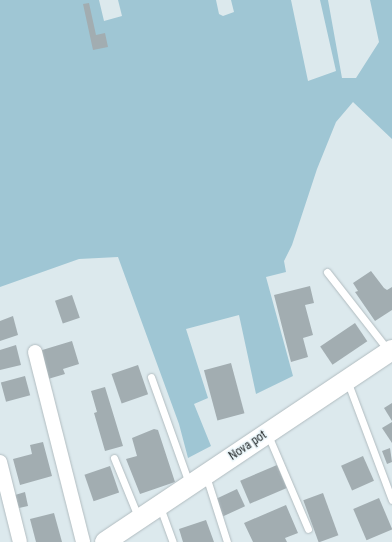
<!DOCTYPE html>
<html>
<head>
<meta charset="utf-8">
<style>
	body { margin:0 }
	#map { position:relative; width:392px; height:542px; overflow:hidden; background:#dce9ed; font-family:"Roboto Condensed",sans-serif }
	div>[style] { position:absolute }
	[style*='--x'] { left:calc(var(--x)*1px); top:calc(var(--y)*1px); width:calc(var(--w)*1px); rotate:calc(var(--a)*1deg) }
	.green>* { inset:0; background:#9fc6d4 }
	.building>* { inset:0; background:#a2adb1; transform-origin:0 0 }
	.roads { filter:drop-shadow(0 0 1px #b1bcc0) drop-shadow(0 0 1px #b1bcc0) }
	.lane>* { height:7px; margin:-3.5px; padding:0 3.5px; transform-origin:3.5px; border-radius:3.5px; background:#fff }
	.street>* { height:14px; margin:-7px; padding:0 7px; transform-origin:7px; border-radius:7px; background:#fff }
	.secondary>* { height:20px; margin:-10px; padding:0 10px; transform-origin:10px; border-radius:10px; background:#fff }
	span { translate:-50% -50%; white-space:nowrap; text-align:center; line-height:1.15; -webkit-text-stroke:3px #eaf6fa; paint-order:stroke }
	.street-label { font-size:12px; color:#222728 }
</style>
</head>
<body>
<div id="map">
	<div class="green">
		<div style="clip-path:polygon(0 0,99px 0,104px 21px,122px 16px,118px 0,216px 0,219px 14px,223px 16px,234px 12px,231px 0,291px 0,308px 81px,336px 71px,320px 0,328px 0,342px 78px,356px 78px,379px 42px,370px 0,392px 0,392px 139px,353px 102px,336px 122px,317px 169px,292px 245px,284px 261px,286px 272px,266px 277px,293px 376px,256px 394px,239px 315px,186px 329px,208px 398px,194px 404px,211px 446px,188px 458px,179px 424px,118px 257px,79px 259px,0 287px)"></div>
	</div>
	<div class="building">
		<div style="clip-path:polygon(89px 3px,96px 35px,105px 33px,108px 47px,93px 50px,83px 4px)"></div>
		<div style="clip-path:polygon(371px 271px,384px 288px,387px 290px,392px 287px,392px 310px,375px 321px,355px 292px,358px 291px,353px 283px)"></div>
		<div style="clip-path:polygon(310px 286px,314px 303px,305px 305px,313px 335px,303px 338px,308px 357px,291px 362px,274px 295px)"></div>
		<div style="left:72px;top:295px;width:24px;height:18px;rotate:71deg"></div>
		<div style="clip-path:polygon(13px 316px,18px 335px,0 341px,0 321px)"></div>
		<div style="left:355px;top:323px;width:22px;height:42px;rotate:56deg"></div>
		<div style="clip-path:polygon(72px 341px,79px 364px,63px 369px,65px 374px,48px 379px,39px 351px)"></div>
		<div style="clip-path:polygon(16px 345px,21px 365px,0 370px,0 350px)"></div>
		<div style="left:231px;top:363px;width:52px;height:28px;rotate:75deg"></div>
		<div style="left:138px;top:365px;width:31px;height:28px;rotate:71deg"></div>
		<div style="left:25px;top:376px;width:20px;height:25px;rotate:75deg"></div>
		<div style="clip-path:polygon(105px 387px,123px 446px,105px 451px,94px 413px,97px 412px,91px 391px)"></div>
		<div style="clip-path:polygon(392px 403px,392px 421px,384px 408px)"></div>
		<div style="clip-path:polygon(392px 422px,392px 443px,382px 428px)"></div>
		<div style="clip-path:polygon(154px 429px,158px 430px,175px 482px,140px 494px,126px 459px,137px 456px,132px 438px)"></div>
		<div style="clip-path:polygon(43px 442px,52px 476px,20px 485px,13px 459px,32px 454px,30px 445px)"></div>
		<div style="clip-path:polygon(390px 448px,392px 462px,387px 464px,382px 451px)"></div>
		<div style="left:363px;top:456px;width:27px;height:24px;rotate:66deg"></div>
		<div style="left:277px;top:465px;width:25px;height:40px;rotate:67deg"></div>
		<div style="left:110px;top:466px;width:28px;height:27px;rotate:71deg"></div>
		<div style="left:237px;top:489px;width:19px;height:24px;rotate:65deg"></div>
		<div style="clip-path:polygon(25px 492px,28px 506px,19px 508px,15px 495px)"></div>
		<div style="left:323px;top:493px;width:45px;height:21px;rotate:70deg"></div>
		<div style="left:379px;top:498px;width:34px;height:28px;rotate:67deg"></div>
		<div style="clip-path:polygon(286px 505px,298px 533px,285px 538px,287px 542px,253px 542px,244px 523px)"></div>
		<div style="clip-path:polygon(54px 513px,62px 542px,36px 542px,30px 519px)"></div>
		<div style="clip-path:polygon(206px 520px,214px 542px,183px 542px,179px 529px)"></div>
	</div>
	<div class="roads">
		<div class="lane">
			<div style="--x:327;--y:272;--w:99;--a:52"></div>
			<div style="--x:151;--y:377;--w:113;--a:70.3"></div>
			<div style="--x:348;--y:383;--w:125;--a:69.4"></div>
			<div style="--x:268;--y:435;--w:102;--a:66.9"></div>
			<div style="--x:114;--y:458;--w:66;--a:67.7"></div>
			<div style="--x:206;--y:476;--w:69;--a:72.3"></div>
			<div style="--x:160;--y:507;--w:37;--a:70"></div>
		</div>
		<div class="street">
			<div style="--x:35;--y:352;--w:196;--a:75.8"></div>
			<div style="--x:0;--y:462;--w:82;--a:76"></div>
		</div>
		<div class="secondary">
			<div style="--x:105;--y:542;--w:345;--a:-33.8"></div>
		</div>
	</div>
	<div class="street-label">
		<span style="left:248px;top:446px;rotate:-34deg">Nova pot</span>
	</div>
</div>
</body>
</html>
